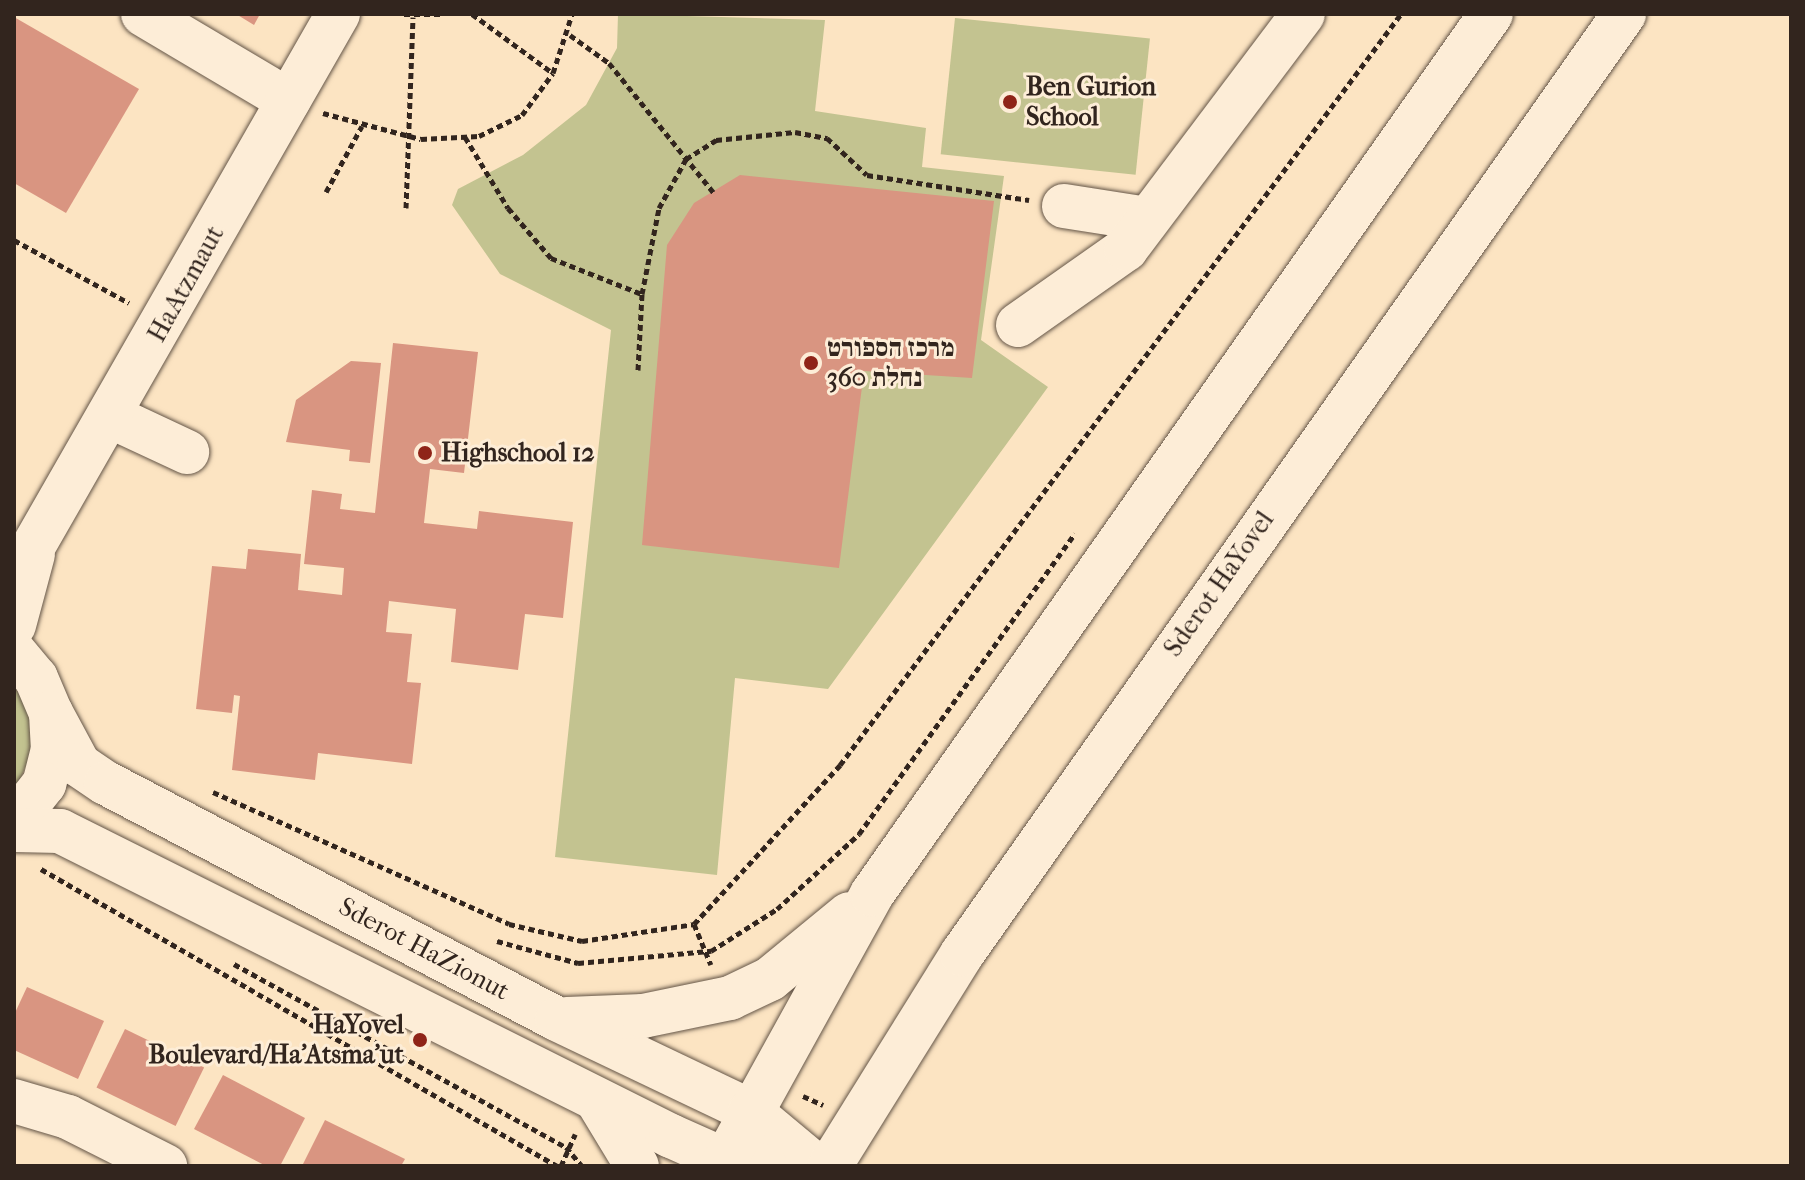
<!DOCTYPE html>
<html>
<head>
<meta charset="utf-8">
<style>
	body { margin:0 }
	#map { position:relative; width:1805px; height:1180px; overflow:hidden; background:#fce4c2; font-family:"IM FELL French Canon","Frank Ruhl Libre",serif }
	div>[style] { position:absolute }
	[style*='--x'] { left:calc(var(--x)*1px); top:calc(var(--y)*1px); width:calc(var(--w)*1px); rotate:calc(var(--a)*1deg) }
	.green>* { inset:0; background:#c3c390; transform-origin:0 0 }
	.building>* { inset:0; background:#d99581; transform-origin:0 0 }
	.path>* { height:5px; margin-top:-2.5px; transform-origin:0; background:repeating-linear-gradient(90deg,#32251e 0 6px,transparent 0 10px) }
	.roads { filter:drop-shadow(0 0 2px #645547) drop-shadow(0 0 2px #645547) }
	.minor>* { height:44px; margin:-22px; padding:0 22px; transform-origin:22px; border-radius:22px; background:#fdedd7 }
	.dots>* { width:22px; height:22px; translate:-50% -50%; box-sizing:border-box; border:4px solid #fdedd7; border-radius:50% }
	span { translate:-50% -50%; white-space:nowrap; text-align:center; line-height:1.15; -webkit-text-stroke:6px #fdedd7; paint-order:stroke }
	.poi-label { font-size:26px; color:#32251e; font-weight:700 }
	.left { translate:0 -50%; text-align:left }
	.right { translate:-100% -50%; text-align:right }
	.street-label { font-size:26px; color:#32251e }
	.frame { position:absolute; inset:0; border:16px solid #32251e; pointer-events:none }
</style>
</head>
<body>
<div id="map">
	<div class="green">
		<div style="clip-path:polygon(618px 14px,825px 20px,815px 111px,926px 128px,922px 167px,1004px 176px,981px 340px,1048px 387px,828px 689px,735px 678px,717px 875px,555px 857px,611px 330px,500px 274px,452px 205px,458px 189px,523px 155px,586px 105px,617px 48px)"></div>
		<div style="left:955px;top:18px;width:196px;height:137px;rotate:6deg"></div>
		<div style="clip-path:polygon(14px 674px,25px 686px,35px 742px,14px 796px)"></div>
	</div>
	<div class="building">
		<div style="clip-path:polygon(236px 14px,260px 14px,254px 25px)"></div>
		<div style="clip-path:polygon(14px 17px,139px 89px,66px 213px,14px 183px)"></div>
		<div style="clip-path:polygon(740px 175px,994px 201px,972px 378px,864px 371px,839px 568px,642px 545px,667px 245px,694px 203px)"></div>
		<div style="clip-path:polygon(393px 343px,478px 352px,464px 473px,430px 469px,424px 523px,477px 529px,479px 511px,573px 522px,563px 618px,525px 614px,518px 670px,451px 662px,456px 609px,389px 601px,386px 632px,412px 634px,407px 682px,421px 683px,412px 764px,318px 753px,315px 780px,232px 770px,240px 696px,234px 695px,232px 713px,196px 709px,212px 566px,246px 569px,248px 549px,301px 554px,298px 590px,342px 595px,344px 568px,304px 564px,312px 490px,342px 494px,340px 509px,375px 513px)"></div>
		<div style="clip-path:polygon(351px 361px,381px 363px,370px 463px,349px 461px,350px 450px,286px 442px,296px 400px)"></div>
		<div style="clip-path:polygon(27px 987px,104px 1021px,78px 1079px,14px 1050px,14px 1015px)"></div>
		<div style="left:125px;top:1029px;width:88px;height:65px;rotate:26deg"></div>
		<div style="clip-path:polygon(223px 1075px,305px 1118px,280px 1166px,266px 1166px,194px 1129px)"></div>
		<div style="clip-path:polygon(325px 1120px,405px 1159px,401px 1166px,302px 1166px)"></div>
	</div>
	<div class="path">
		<div style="--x:404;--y:14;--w:37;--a:0"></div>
		<div style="--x:472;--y:14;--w:100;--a:36.1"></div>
		<div style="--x:570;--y:35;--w:48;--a:35.7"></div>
		<div style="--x:609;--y:63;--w:166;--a:51.1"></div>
		<div style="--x:323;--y:113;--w:101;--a:14.9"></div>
		<div style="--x:421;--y:139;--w:58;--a:-3"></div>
		<div style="--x:479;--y:136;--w:48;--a:-26"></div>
		<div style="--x:522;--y:115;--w:52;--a:-53.6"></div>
		<div style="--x:553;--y:73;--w:62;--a:-72.1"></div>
		<div style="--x:465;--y:137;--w:83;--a:58.8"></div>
		<div style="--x:508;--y:208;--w:66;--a:49.3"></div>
		<div style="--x:551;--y:258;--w:98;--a:21.6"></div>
		<div style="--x:326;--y:192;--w:75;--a:-61.4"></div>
		<div style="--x:406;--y:208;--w:191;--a:-87.9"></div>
		<div style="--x:14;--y:240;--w:131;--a:28.7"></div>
		<div style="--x:638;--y:370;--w:76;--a:-87"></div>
		<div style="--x:642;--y:294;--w:88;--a:-78.8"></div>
		<div style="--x:659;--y:208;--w:56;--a:-61.1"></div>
		<div style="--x:686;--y:159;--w:36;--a:-32"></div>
		<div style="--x:716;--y:140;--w:79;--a:-5.8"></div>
		<div style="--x:795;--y:132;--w:33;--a:11"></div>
		<div style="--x:827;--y:138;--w:54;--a:42.8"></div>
		<div style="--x:867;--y:175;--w:164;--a:8.8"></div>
		<div style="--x:213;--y:792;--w:324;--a:24"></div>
		<div style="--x:509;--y:924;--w:75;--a:13.1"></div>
		<div style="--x:582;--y:941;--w:113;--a:-8.6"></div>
		<div style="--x:694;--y:924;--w:44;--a:67.5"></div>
		<div style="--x:41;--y:869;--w:595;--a:29.92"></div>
		<div style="--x:694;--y:924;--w:216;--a:-47.4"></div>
		<div style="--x:840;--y:765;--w:937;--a:-53.24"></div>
		<div style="--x:497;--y:941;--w:84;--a:15.2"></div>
		<div style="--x:578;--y:963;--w:134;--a:-5.2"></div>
		<div style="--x:711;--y:951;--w:78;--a:-32.5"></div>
		<div style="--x:777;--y:909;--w:111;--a:-42.4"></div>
		<div style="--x:859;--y:834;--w:370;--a:-54.3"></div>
		<div style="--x:234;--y:964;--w:379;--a:28.9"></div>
		<div style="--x:566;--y:1147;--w:25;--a:50"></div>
		<div style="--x:803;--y:1096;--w:22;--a:24"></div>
		<div style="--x:561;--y:1166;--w:35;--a:-66"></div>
	</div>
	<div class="roads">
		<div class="minor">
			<div style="--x:143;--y:14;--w:169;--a:30.7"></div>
			<div style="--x:1064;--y:206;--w:84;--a:8.9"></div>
			<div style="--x:1018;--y:325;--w:132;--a:-35.1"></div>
			<div style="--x:1126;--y:249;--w:294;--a:-53"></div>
			<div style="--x:112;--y:417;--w:83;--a:25"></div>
			<div style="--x:14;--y:580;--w:652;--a:-60.21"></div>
			<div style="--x:14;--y:625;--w:73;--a:-75"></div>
			<div style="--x:14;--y:652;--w:34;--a:50"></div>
			<div style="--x:36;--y:678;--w:38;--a:67"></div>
			<div style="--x:51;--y:713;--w:36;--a:87"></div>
			<div style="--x:53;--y:749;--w:36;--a:104"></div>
			<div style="--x:44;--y:784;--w:48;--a:128.3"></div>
			<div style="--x:51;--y:713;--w:59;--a:61.7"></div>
			<div style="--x:79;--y:765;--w:32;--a:34"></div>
			<div style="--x:106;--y:783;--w:509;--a:27.62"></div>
			<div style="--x:557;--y:1019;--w:214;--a:25.5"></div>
			<div style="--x:750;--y:1111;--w:86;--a:39.8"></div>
			<div style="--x:14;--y:830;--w:46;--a:1.2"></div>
			<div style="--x:60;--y:831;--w:683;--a:26.53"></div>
			<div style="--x:671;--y:1136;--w:59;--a:24"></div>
			<div style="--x:725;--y:1160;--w:41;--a:8.3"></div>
			<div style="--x:567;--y:1019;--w:76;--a:-2.3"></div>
			<div style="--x:643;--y:1016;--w:89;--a:-11.7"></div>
			<div style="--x:730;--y:998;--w:44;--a:-25.4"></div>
			<div style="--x:770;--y:979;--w:102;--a:-39.4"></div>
			<div style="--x:597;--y:1100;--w:77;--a:58.8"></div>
			<div style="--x:14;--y:1101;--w:56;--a:16.5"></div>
			<div style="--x:68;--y:1117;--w:109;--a:26.8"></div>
			<div style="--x:722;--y:1166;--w:311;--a:-61.1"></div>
			<div style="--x:872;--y:894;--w:1076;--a:-54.88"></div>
			<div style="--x:830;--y:1166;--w:250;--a:-58.1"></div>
			<div style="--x:962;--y:954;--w:1150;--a:-54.84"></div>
		</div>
	</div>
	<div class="dots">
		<div style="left:1010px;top:102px;background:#8f2418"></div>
		<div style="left:811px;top:363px;background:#8f2418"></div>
		<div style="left:425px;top:453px;background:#8f2418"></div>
		<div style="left:420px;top:1040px;background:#8f2418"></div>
	</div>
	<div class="poi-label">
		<span class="left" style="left:1026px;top:102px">Ben Gurion<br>School</span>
		<span class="left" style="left:827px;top:363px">מרכז הספורט<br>360 נחלת</span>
		<span class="left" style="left:441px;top:453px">Highschool 12</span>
		<span class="right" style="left:404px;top:1040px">HaYovel<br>Boulevard/Ha'Atsma'ut</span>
	</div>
	<div class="street-label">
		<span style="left:186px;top:284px;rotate:-61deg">HaAtzmaut</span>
		<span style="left:1219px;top:584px;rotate:-55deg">Sderot HaYovel</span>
		<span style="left:424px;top:949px;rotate:28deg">Sderot HaZionut</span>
	</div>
	<div class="frame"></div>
</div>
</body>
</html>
